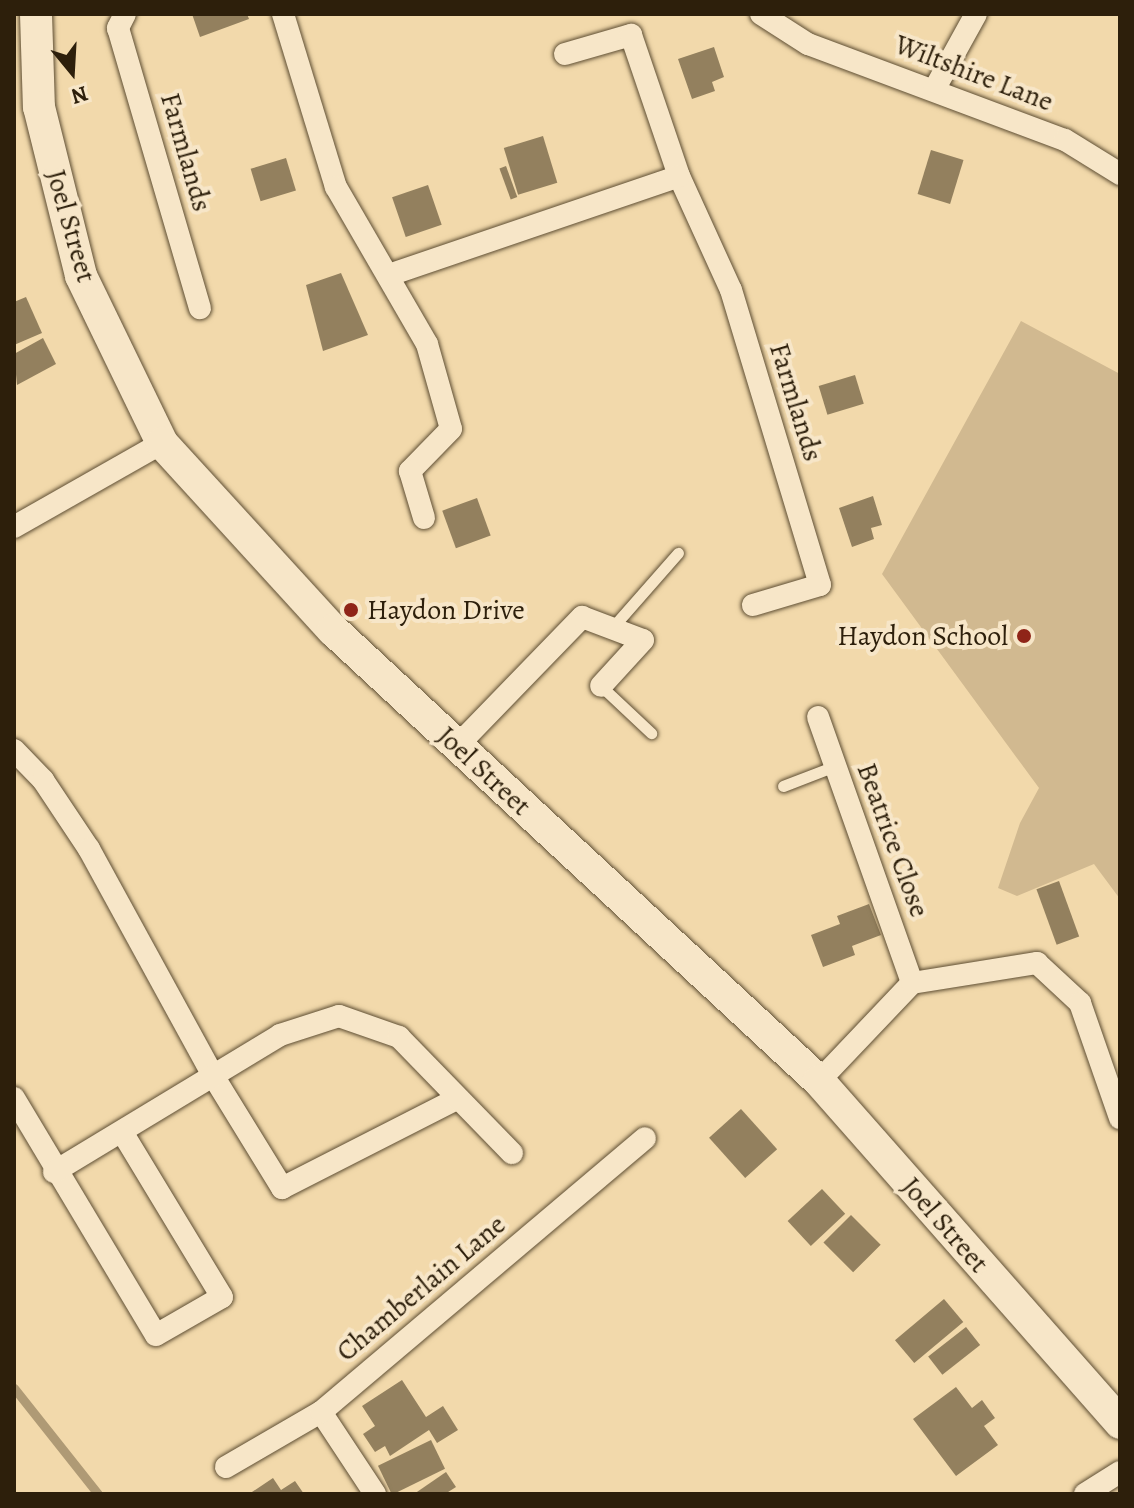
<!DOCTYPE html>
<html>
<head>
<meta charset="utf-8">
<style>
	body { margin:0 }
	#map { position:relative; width:1134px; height:1508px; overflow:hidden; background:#f2d9ab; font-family:Alegreya,serif }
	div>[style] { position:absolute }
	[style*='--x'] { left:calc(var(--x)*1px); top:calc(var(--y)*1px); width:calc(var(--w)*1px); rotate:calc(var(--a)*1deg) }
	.green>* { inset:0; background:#d1b990 }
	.stream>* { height:9px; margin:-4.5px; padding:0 4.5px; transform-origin:4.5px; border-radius:4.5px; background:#af9a75 }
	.building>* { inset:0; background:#93805e; transform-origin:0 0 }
	.roads { filter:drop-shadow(0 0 2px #5e4e33) drop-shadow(0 0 2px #5e4e33) }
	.lane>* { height:11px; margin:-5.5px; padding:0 5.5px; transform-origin:5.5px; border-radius:5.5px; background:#f7e6c8 }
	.street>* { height:22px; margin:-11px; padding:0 11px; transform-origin:11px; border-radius:11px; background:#f7e6c8 }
	.secondary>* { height:32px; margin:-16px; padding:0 16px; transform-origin:16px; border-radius:16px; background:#f7e6c8 }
	.dots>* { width:22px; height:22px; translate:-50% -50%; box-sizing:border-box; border:4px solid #f7e6c8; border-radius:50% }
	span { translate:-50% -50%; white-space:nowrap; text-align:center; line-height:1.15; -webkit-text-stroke:8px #f7e6c8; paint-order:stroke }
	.street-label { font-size:28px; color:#2d1f0b }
	.poi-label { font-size:28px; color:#2d1f0b }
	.left { translate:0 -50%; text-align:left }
	.right { translate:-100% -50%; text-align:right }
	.frame { position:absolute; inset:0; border:16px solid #2d1f0b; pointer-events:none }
	.north { position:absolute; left:32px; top:32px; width:80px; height:80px; -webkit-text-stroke:6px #f7e6c8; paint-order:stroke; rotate:162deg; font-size:22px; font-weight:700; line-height:32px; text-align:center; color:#2d1f0b }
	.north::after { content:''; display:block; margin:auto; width:28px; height:36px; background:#2d1f0b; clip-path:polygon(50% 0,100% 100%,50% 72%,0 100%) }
</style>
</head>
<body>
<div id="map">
	<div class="green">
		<div style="clip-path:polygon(1021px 321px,1120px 374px,1120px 899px,1094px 864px,1017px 896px,998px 888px,1020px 823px,1039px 788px,882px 574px)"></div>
	</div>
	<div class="stream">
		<div style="--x:14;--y:1388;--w:135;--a:51.6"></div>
	</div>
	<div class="building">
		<div style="clip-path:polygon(192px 14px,247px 14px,249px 19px,200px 37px)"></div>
		<div style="clip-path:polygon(714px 47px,724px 77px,712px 82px,715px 91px,692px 99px,678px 59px)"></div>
		<div style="left:543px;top:136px;width:49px;height:41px;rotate:73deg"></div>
		<div style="left:931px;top:150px;width:34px;height:46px;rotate:17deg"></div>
		<div style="left:286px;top:158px;width:34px;height:37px;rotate:73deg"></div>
		<div style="left:506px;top:166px;width:33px;height:7px;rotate:70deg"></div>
		<div style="left:428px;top:185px;width:42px;height:38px;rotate:71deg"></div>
		<div style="clip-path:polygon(341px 273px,368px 335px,323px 351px,306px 285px)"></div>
		<div style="clip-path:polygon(26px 297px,42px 333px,14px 345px,14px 302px)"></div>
		<div style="clip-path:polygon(43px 338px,56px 364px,17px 385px,14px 354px)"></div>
		<div style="left:855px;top:375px;width:30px;height:38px;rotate:73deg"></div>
		<div style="clip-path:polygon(873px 496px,882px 525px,871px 528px,874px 539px,852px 547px,839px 508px)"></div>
		<div style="left:477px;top:498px;width:40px;height:37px;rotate:70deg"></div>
		<div style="left:1059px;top:881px;width:59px;height:24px;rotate:70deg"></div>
		<div style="clip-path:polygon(869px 904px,881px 935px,852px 946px,855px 955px,823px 967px,811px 935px,840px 924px,837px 916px)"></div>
		<div style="left:741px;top:1109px;width:54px;height:43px;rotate:48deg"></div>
		<div style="left:822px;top:1189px;width:34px;height:47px;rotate:47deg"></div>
		<div style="left:851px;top:1215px;width:42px;height:39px;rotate:45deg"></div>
		<div style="left:944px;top:1299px;width:30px;height:64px;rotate:50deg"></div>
		<div style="left:966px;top:1327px;width:23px;height:48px;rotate:52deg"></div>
		<div style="clip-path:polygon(402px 1380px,426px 1417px,443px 1406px,458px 1430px,437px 1443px,429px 1430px,390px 1456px,385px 1446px,375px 1452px,363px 1434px,375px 1426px,362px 1406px)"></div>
		<div style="clip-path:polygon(956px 1387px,972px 1408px,982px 1400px,995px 1418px,984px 1426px,998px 1445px,956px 1476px,913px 1419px)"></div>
		<div style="left:431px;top:1440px;width:32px;height:59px;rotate:64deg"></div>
		<div style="clip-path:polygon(446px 1472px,456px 1487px,445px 1494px,414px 1494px)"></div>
		<div style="clip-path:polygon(273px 1478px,281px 1490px,295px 1481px,304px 1494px,249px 1494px)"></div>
	</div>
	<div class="roads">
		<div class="lane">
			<div style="--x:612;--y:628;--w:100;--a:-48.7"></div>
			<div style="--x:601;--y:686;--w:69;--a:43.2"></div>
			<div style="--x:783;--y:786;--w:56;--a:-21"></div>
		</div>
		<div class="street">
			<div style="--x:125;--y:14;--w:16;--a:117"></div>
			<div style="--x:118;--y:28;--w:292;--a:73.7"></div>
			<div style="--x:283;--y:14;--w:181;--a:73"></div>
			<div style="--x:336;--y:187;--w:181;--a:59.9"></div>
			<div style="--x:427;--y:344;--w:88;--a:74.2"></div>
			<div style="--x:451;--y:429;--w:59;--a:134.3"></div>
			<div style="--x:410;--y:471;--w:49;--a:73.4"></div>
			<div style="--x:761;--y:14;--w:56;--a:32.6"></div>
			<div style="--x:808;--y:44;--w:274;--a:20.5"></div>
			<div style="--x:1065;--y:140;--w:65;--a:31.7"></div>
			<div style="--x:565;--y:54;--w:69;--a:-16.1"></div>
			<div style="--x:631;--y:35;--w:149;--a:71.2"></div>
			<div style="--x:679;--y:176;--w:125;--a:65.5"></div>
			<div style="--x:731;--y:290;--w:308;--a:73.2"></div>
			<div style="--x:820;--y:585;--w:70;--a:163.4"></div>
			<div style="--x:934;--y:90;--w:87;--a:-61.1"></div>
			<div style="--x:389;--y:275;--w:306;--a:-18.8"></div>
			<div style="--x:14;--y:527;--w:170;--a:-29.6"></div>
			<div style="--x:818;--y:717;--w:282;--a:70.5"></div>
			<div style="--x:457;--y:746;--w:180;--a:-45.9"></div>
			<div style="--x:582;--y:617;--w:65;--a:20.7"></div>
			<div style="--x:643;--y:640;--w:62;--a:132.4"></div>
			<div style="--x:14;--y:750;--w:42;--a:46"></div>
			<div style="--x:43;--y:780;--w:83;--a:56.3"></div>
			<div style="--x:89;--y:849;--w:256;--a:61.3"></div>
			<div style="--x:212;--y:1074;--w:134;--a:58.4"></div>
			<div style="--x:282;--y:1188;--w:196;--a:-27"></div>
			<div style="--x:819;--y:1081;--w:135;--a:-46.5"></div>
			<div style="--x:912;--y:983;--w:127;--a:-9.1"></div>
			<div style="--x:1037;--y:963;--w:59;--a:42.9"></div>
			<div style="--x:1080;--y:1003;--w:122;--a:70.8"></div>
			<div style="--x:14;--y:1098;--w:276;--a:59.1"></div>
			<div style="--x:156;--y:1335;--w:76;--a:-29.9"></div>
			<div style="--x:222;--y:1297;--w:193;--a:-121.2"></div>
			<div style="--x:54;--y:1172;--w:264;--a:-31.2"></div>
			<div style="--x:280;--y:1035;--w:62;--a:-17.9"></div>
			<div style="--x:339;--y:1016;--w:64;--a:19.3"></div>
			<div style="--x:399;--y:1037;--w:162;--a:45.8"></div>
			<div style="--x:321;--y:1412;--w:98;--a:56.6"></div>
			<div style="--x:226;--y:1467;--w:110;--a:-30.1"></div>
			<div style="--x:321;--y:1412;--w:424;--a:-40.2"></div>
			<div style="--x:1085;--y:1494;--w:41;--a:-32.2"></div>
		</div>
		<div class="secondary">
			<div style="--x:36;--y:14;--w:93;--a:88.2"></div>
			<div style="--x:39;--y:107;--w:174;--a:76"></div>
			<div style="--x:81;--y:276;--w:186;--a:64.1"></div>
			<div style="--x:162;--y:443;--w:253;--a:47.6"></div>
			<div style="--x:333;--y:630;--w:663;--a:42.86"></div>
			<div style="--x:819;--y:1081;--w:456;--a:48.6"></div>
		</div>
	</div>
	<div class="dots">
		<div style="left:351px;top:610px;background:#8f2418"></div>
		<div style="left:1024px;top:636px;background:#8f2418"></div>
	</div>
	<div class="street-label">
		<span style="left:974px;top:73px;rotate:21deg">Wiltshire Lane</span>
		<span style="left:186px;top:152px;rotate:74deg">Farmlands</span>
		<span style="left:71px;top:226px;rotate:74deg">Joel Street</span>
		<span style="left:796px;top:402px;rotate:73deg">Farmlands</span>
		<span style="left:484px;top:771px;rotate:43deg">Joel Street</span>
		<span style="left:893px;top:840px;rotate:70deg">Beatrice Close</span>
		<span style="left:945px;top:1225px;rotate:49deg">Joel Street</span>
		<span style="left:421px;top:1288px;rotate:-40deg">Chamberlain Lane</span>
	</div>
	<div class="poi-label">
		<span class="left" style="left:367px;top:610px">Haydon Drive</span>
		<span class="right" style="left:1008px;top:636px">Haydon School</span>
	</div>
	<div class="frame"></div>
	<div class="north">N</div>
</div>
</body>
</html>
